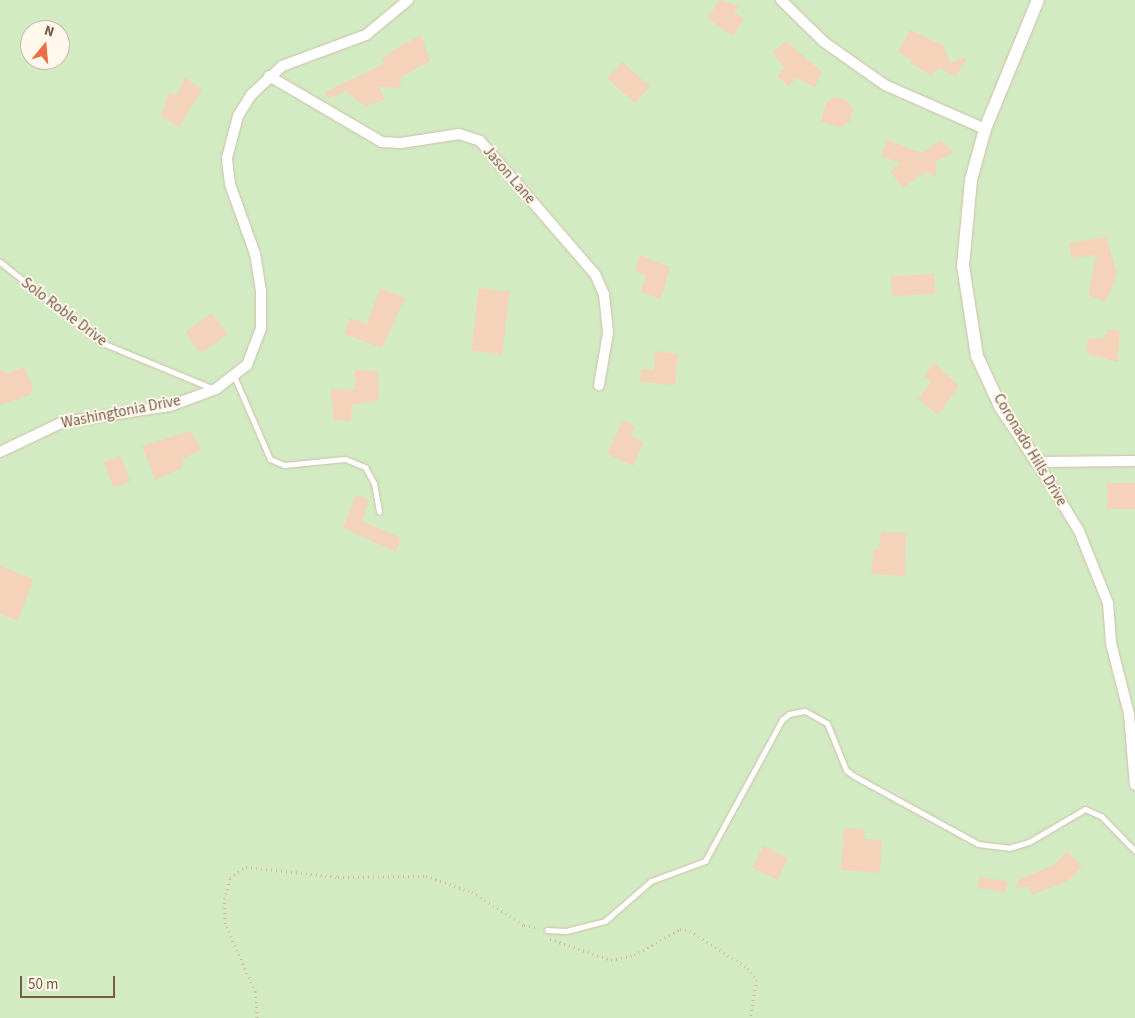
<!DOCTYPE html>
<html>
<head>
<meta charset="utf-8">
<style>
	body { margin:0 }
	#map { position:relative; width:1135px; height:1018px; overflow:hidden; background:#fdf4e4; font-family:"Source Sans 3",sans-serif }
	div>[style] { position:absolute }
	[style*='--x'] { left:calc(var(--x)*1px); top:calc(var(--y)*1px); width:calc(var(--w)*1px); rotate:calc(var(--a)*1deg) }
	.green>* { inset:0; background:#d2ebc2 }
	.building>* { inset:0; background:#f4d3ba; transform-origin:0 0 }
	.path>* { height:2.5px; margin-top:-1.25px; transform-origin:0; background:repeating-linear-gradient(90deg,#d9b69d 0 1px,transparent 0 5px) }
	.roads { filter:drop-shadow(0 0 1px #d1beac) drop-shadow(0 0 1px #d1beac) }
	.service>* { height:5px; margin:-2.5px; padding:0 2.5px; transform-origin:2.5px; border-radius:2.5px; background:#fff }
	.minor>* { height:10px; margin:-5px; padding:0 5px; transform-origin:5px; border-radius:5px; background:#fff }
	.tertiary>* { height:12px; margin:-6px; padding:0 6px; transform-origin:6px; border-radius:6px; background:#fff }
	span { translate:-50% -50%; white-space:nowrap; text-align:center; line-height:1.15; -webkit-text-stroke:4px #fff8eb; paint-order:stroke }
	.street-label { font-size:15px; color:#775a48 }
	.north { position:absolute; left:20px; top:20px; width:50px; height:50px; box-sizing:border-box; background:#fff8eb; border:1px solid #c9b9aa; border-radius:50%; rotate:17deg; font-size:14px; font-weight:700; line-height:20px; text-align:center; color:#775a48 }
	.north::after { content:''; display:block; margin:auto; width:18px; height:22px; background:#ec6d44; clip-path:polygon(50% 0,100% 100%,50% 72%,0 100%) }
	.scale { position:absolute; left:20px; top:976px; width:95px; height:22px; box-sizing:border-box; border:2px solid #775a48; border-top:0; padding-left:6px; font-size:15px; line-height:18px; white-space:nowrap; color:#775a48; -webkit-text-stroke:4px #fff8eb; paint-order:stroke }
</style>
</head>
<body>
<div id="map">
	<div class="green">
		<div style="clip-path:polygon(evenodd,0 0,1135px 0,1135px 1018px,0 1018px,0 0,30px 30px,60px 30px,60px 60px,30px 60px,30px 30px)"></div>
	</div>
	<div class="building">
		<div style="clip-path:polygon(720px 0,739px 6px,734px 12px,744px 19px,733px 36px,707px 18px)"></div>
		<div style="clip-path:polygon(910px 30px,944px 46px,950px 63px,967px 57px,956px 76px,939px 68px,931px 75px,910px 63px,911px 59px,898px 52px)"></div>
		<div style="clip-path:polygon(421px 35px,430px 61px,401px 77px,400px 88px,379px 87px,385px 100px,365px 106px,346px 91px,328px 99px,325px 92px,384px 64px,382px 60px,393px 50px)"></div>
		<div style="clip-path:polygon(786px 41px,822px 72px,815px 87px,796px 78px,789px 86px,777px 76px,784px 67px,772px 52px)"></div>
		<div style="left:622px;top:62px;width:37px;height:22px;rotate:41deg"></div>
		<div style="clip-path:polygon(185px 77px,202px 90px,179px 127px,161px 116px,169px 92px,177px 95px)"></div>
		<div style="clip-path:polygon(834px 97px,846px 99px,853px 109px,850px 121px,841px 127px,821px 122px,826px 103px)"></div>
		<div style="clip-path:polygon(887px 140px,922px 153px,941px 140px,954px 153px,936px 161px,936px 175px,925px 172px,903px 188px,890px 171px,901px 163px,881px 156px)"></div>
		<div style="clip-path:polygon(1106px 237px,1117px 274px,1106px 302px,1088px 295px,1096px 255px,1071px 258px,1069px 243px)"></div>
		<div style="clip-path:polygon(640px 255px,670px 267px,661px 299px,641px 292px,646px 275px,635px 271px)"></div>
		<div style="left:934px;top:274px;width:20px;height:43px;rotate:87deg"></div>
		<div style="clip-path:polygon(380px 288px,405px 298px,382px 348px,344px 334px,350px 318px,367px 324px)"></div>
		<div style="left:479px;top:288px;width:31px;height:63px;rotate:7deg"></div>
		<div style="left:212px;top:313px;width:26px;height:33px;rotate:54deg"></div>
		<div style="clip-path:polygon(1107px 329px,1120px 331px,1117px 362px,1086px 353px,1088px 339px,1105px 338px)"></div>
		<div style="clip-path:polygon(655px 351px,678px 354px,675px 385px,640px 382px,641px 369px,654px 370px)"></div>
		<div style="clip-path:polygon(934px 363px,959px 386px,938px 415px,918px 399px,931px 381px,924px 376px)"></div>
		<div style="clip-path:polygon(24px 367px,33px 387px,30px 395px,0 405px,0 370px,8px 373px)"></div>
		<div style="clip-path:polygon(355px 370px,378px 371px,379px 400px,352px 405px,351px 421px,333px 420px,331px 389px,355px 390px)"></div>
		<div style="clip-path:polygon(623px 420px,635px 426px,631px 436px,644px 442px,633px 466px,607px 454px)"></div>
		<div style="clip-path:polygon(191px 431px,201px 450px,184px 458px,182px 468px,155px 480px,142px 446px)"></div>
		<div style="left:121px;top:456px;width:27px;height:18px;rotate:70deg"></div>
		<div style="left:1135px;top:483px;width:26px;height:28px;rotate:90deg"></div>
		<div style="clip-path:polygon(356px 495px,369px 500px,362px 521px,401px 538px,396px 552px,343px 528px)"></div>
		<div style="clip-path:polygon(881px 532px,906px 533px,905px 576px,871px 574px,873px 549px,879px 549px)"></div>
		<div style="clip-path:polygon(0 566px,33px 579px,18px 621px,0 614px)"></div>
		<div style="clip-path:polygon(844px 828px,865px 830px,864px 839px,882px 840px,880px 873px,841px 870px)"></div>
		<div style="left:763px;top:846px;width:28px;height:24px;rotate:26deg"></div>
		<div style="clip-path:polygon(1067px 851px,1082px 867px,1068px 881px,1032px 895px,1029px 887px,1015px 887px,1020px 879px,1054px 865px)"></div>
		<div style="left:979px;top:877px;width:29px;height:11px;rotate:8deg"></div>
	</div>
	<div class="path">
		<div style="--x:550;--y:939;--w:65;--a:19"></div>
		<div style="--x:611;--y:960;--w:24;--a:-12"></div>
		<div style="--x:634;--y:955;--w:53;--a:-29.5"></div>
		<div style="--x:680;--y:929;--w:10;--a:11"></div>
		<div style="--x:690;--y:931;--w:69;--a:32.5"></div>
		<div style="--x:748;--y:968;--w:15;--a:53"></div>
		<div style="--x:757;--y:980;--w:39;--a:100"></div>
		<div style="--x:257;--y:1018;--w:26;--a:-94"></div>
		<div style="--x:255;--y:992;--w:74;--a:-113.8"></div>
		<div style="--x:225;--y:924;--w:25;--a:-92"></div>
		<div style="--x:224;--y:899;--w:22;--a:-74"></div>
		<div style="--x:230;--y:878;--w:19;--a:-35"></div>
		<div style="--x:246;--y:867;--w:93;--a:6.2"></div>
		<div style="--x:338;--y:877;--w:88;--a:-0.7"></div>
		<div style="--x:426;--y:876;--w:49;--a:19.2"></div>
		<div style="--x:472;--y:892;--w:62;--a:32.4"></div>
		<div style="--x:524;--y:925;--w:15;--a:11"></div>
	</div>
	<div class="roads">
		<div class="service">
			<div style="--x:0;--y:262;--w:128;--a:38.7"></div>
			<div style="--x:100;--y:342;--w:123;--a:22.4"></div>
			<div style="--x:234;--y:376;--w:90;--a:66.6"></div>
			<div style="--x:270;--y:459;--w:15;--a:23"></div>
			<div style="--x:284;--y:465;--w:61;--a:-5.6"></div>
			<div style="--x:345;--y:459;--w:22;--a:22"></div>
			<div style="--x:365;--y:467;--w:18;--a:61"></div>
			<div style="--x:374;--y:483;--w:29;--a:80"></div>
			<div style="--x:547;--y:930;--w:19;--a:3"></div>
			<div style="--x:566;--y:931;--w:40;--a:-14.4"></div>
			<div style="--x:605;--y:921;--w:61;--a:-41"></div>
			<div style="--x:651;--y:881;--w:58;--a:-20.3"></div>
			<div style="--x:705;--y:861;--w:161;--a:-61.4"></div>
			<div style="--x:782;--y:720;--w:9;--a:-41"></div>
			<div style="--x:789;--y:714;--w:16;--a:-11"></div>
			<div style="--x:805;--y:711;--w:25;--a:29"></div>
			<div style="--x:827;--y:723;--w:51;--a:68"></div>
			<div style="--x:846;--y:770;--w:10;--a:37"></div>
			<div style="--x:854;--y:776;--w:141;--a:28.7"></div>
			<div style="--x:978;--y:844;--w:31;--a:7"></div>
			<div style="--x:1009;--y:848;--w:21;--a:-17"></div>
			<div style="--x:1029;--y:842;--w:65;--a:-30.5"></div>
			<div style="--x:1085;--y:809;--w:17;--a:24"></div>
			<div style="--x:1101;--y:816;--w:49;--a:45.8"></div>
		</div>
		<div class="minor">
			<div style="--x:781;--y:0;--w:60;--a:44.3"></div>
			<div style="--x:824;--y:42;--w:75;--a:35.2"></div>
			<div style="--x:885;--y:85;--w:109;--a:23.7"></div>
			<div style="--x:269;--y:76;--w:131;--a:30.3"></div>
			<div style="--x:382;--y:142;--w:19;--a:3"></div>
			<div style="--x:401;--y:143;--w:59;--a:-8.8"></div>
			<div style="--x:459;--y:134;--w:22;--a:18"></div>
			<div style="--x:480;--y:141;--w:176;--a:49.2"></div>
			<div style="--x:595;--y:274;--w:22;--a:66"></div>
			<div style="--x:604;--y:294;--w:39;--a:84"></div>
			<div style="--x:608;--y:333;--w:53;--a:99.8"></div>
			<div style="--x:0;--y:452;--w:70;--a:-25.5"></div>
			<div style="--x:63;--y:422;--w:108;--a:-8.5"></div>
			<div style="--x:170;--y:406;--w:49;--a:-20.3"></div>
			<div style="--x:216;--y:389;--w:39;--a:-38"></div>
			<div style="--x:247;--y:365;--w:40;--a:-69"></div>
			<div style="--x:261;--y:328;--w:37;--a:-90"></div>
			<div style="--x:261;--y:291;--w:37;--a:-99"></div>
			<div style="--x:255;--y:254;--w:74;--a:-109.7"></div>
			<div style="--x:230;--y:184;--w:26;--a:-97"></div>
			<div style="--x:227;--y:158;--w:43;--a:-75.3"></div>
			<div style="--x:238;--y:116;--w:26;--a:-58"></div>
			<div style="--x:252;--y:94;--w:41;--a:-43"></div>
			<div style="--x:282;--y:66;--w:90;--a:-20.3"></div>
			<div style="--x:366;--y:35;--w:55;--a:-39.8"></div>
			<div style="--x:1037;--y:462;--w:81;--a:58.7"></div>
			<div style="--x:1079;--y:531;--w:78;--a:68.1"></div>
			<div style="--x:1108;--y:603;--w:40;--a:85.7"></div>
			<div style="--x:1111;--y:643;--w:73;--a:75.8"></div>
			<div style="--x:1129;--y:714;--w:71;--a:85.2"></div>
			<div style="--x:1037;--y:462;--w:98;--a:-0.6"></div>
		</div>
		<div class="tertiary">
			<div style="--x:1037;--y:462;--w:67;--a:-123.5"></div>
			<div style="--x:1000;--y:406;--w:55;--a:-114.7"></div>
			<div style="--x:977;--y:356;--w:91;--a:-98.8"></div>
			<div style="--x:963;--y:266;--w:86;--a:-84.7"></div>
			<div style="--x:971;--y:180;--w:53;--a:-74.6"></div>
			<div style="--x:985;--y:129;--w:139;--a:-67.7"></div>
		</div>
	</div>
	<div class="street-label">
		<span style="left:509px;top:175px;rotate:49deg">Jason Lane</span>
		<span style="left:64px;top:312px;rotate:37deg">Solo Roble Drive</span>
		<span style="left:121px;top:412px;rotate:-11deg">Washingtonia Drive</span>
		<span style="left:1030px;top:450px;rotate:59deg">Coronado Hills Drive</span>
	</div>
	<div class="north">N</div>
	<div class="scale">50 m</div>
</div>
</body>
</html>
